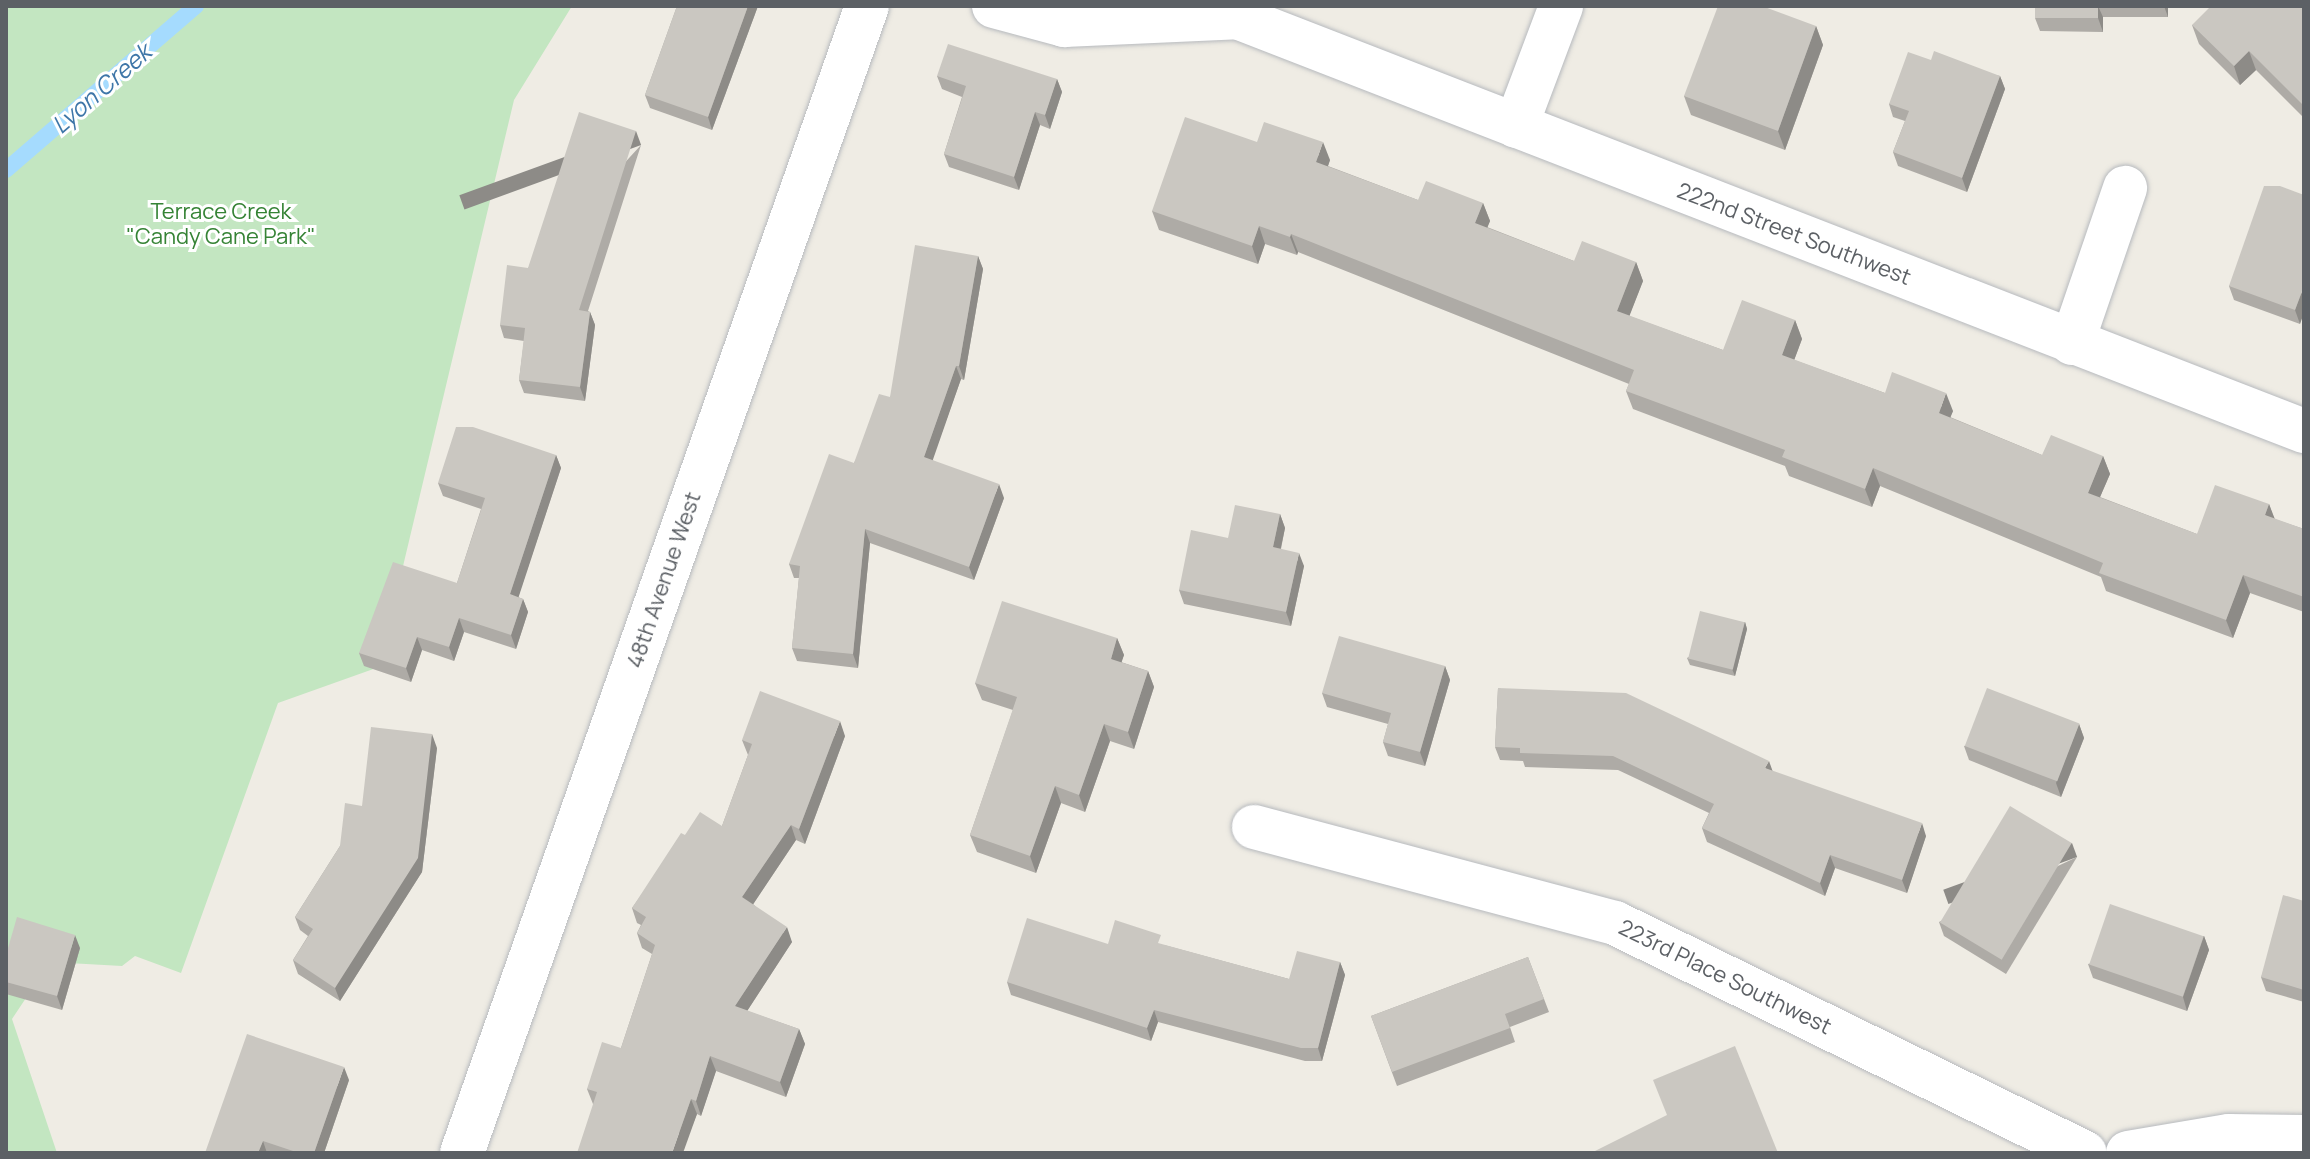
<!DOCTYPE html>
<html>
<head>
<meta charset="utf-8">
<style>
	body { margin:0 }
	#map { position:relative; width:2310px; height:1159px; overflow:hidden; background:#efece4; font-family:Manrope,sans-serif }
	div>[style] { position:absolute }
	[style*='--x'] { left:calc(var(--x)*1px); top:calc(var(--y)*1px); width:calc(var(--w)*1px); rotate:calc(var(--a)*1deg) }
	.green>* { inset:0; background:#c3e6c1 }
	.stream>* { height:16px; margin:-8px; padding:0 8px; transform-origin:8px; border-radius:8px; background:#a5dbfe }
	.roads { filter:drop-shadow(0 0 2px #b7babe) drop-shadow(0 0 2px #b7babe) }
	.minor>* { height:44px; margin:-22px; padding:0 22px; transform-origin:22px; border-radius:22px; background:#fff }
	.secondary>* { height:44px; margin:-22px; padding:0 22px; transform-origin:22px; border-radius:22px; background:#fff }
	.wall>* { inset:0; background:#aeaba6 }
	.shaded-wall>* { inset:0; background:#8d8b87; transform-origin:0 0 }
	.building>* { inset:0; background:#cac7c1; transform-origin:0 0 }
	span { translate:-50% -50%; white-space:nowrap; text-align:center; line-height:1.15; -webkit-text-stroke:6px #fff; paint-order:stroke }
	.park-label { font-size:22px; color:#358335 }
	.street-label { font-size:22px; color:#5c6065 }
	.water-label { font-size:24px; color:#3e76a8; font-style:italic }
	.frame { position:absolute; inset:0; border:8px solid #5c6065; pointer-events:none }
</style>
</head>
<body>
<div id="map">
	<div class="green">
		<div style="clip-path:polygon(6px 6px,572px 6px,514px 100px,379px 667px,278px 703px,181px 973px,135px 956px,122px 966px,50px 962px,12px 1019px,57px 1153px,6px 1153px)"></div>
	</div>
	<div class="stream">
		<div style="--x:6;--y:170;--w:251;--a:-40.8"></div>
	</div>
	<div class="roads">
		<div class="minor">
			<div style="--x:994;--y:6;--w:73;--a:15.2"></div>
			<div style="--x:1064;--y:25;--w:173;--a:-2.6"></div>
			<div style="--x:1237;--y:17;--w:1145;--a:21.21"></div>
			<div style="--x:1516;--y:126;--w:128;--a:-69.4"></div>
			<div style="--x:2072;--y:343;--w:164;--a:-71.1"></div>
			<div style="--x:1254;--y:827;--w:374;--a:14.9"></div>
			<div style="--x:1615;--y:923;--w:523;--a:26.08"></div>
			<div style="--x:2128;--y:1153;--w:102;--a:-9.6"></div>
			<div style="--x:2229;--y:1136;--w:75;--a:0.8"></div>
		</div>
		<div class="secondary">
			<div style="--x:462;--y:1153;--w:1216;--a:-70.55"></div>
		</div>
	</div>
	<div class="wall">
		<div style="clip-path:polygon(677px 6px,758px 6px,712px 130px,650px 108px,645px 95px)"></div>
		<div style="clip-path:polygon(2035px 6px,2168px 6px,2168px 17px,2103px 17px,2103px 32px,2040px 31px,2035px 18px)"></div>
		<div style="clip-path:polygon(2304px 6px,2304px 118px,2256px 70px,2240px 85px,2199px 44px,2192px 25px)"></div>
		<div style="clip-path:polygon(1816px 26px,1823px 45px,1785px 150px,1691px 115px,1684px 96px)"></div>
		<div style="clip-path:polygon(1931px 60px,2000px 76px,2005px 89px,1967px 192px,1898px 166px,1893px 152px,1905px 121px,1893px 117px,1889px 104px)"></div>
		<div style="clip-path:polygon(937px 76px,1057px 79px,1062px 92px,1050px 129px,1040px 125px,1019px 190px,949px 167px,944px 154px,962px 97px,942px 89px)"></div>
		<div style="clip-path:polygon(1257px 142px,1330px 160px,1328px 166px,1418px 200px,1483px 203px,1490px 221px,1487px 227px,1574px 261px,1636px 262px,1643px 281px,1629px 316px,1723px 350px,1795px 320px,1802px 339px,1794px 360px,1885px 393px,1953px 411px,1950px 417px,2042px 455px,2103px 456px,2110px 474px,2100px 497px,2197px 534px,2269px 504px,2274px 519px,2304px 529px,2304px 612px,2250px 593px,2233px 638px,2106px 591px,2101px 577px,1880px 486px,1872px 507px,1789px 476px,1785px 466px,1633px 409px,1626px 391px,1629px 384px,1298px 252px,1297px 255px,1265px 244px,1258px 264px,1159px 230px,1152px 211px)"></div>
		<div style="clip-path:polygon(641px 145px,588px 311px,590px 312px,595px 325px,585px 401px,524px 393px,519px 380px,524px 341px,504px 338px,500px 325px,528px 268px)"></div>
		<div style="clip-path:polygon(2304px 195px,2300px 324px,2234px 300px,2229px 286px)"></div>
		<div style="clip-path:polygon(978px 256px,983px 269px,964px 380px,961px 379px,932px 460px,1004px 498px,974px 580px,870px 543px,858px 668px,797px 661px,792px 648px,799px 578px,794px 578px,789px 564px,854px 463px,890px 397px)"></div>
		<div style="clip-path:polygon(556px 455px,561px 468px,518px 597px,523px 599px,528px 612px,516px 649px,464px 632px,454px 661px,422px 650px,411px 682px,364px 666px,359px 653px,457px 583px,481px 509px,443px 496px,438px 483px)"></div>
		<div style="clip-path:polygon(1280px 514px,1285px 528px,1281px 549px,1304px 566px,1291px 626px,1184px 604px,1179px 590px,1228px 538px)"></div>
		<div style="clip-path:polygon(1745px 622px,1747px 629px,1735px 676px,1690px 665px,1687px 658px)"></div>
		<div style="clip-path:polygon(1117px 638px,1124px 655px,1121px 662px,1148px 671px,1154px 687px,1134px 749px,1110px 741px,1085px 812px,1061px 803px,1036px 873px,977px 852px,970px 835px,1013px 710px,982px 700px,975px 683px)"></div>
		<div style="clip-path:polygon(1445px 666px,1450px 680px,1425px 766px,1388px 756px,1383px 742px,1388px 724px,1327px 707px,1322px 693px)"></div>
		<div style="clip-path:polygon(1498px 688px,1772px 771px,1926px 836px,1907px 893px,1835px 868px,1825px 896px,1707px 842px,1702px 828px,1709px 813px,1618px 770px,1525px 767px,1523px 761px,1500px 760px,1495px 747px)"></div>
		<div style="clip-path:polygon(2079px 724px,2084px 738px,2061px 797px,1969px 760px,1964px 746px)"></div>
		<div style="clip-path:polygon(845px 736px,805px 844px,796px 840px,753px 904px,792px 942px,747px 1011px,799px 1029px,805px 1044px,786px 1097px,716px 1071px,701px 1116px,697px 1114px,688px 1136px,593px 1104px,587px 1089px,621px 1048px,652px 954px,642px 948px,637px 933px,641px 925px,637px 923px,632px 908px,685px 835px,722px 826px,748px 755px,742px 740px)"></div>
		<div style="clip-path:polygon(437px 748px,422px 872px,340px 1001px,298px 974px,293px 960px,308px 936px,300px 930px,295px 917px,340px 846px,362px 806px)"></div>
		<div style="clip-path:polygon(2077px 857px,2006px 974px,1944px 936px,1939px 922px)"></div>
		<div style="clip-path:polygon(2304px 901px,2304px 1002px,2266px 991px,2261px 977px)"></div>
		<div style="clip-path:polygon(2204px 936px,2209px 950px,2187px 1011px,2093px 978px,2088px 964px)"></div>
		<div style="clip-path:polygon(1108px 944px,1164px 945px,1289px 979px,1340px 962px,1345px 975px,1322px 1061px,1305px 1061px,1158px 1022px,1151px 1041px,1011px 995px,1007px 982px)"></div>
		<div style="clip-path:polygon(80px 948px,62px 1010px,6px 994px,6px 955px)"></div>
		<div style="clip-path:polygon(1528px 957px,1549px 1012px,1510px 1027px,1515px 1042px,1397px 1086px,1371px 1016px)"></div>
		<div style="clip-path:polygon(349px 1080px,324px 1153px,205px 1153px)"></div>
	</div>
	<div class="shaded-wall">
		<div style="clip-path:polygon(748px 6px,758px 6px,712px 130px,708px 117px)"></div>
		<div style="clip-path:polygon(2098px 6px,2103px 17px,2103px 32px,2098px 18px)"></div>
		<div style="clip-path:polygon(2164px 6px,2168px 6px,2168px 17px)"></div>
		<div style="clip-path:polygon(1816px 26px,1823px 45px,1785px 150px,1778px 131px)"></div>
		<div style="clip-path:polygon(2249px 51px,2256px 70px,2240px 85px,2234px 66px)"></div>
		<div style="clip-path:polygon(2000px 76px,2005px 89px,1967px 192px,1962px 178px)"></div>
		<div style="clip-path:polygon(1057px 79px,1062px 92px,1050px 129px,1045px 115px)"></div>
		<div style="clip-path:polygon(1035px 112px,1040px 125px,1019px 190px,1014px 177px)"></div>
		<div style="left:636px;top:131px;width:15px;height:188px;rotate:70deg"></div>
		<div style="clip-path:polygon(1323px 142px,1330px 160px,1323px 180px,1316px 162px)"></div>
		<div style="clip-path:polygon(1483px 203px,1490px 221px,1482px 241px,1475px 223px)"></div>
		<div style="clip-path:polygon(1259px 226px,1265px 244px,1258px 264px,1252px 246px)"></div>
		<div style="clip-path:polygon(1291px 234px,1298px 252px,1297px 255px,1290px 237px)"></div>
		<div style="clip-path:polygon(978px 256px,983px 269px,964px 380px,959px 366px)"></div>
		<div style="clip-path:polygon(1636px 262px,1643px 281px,1624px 330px,1617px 311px)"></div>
		<div style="clip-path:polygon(2304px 286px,2304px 313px,2300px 324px,2295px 310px)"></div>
		<div style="clip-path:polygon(590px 312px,595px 325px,585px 401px,580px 387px)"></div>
		<div style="clip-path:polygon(1795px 320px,1802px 339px,1789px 374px,1782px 355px)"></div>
		<div style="clip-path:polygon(956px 366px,961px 379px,929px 471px,924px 457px)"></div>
		<div style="clip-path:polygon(1946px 393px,1953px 411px,1945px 431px,1939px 413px)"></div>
		<div style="clip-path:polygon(556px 455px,561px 468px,515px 608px,510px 594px)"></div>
		<div style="clip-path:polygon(2103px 456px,2110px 474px,2094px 511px,2088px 493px)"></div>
		<div style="clip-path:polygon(1873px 468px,1880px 486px,1872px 507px,1865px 489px)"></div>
		<div style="clip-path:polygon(999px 484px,1004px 498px,974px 580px,969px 567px)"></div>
		<div style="clip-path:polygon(2269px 504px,2276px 522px,2265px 515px)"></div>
		<div style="clip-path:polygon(1280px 514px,1285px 528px,1278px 561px,1273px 547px)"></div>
		<div style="clip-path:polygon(865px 529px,870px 543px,858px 668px,853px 654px)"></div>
		<div style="clip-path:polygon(1299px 553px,1304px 566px,1291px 626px,1286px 612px)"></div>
		<div style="clip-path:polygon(2243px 575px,2250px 593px,2233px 638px,2226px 620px)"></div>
		<div style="clip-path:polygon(523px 599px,528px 612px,516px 649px,511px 635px)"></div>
		<div style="clip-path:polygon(459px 618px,464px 632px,454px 661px,449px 647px)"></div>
		<div style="clip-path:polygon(1745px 622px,1747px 629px,1735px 676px,1732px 669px)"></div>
		<div style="clip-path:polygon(417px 637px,422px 650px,411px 682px,406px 668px)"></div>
		<div style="clip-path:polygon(1117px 638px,1124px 655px,1117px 676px,1111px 659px)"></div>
		<div style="clip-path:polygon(1445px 666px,1450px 680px,1425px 766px,1420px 752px)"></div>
		<div style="clip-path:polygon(1148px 671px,1154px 687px,1134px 749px,1128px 732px)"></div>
		<div style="clip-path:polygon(840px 721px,845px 736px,805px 844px,799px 829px)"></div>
		<div style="clip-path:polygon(1104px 724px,1110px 741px,1085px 812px,1079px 795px)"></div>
		<div style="clip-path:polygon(2079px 724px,2084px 738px,2061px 797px,2056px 783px)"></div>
		<div style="clip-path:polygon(432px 734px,437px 748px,422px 872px,340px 1001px,335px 988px)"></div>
		<div style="clip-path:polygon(1769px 761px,1774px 775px,1765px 768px)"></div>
		<div style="clip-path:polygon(1055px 786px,1061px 803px,1036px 873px,1030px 856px)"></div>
		<div style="clip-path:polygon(1922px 823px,1926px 836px,1907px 893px,1902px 880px)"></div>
		<div style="clip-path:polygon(791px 825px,796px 840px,748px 912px,742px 897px)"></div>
		<div style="left:2072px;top:843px;width:15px;height:137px;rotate:70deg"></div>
		<div style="clip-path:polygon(1830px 855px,1835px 868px,1825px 896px,1820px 883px)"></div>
		<div style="clip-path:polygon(787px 927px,792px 942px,740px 1022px,735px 1006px)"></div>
		<div style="clip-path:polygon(75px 935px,80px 948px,62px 1010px,57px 996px)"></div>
		<div style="clip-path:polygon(2204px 936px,2209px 950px,2187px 1011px,2183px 997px)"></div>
		<div style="clip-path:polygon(1340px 962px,1345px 975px,1322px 1061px,1318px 1048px)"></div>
		<div style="clip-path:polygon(1154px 1010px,1158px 1022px,1151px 1041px,1147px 1028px)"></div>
		<div style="clip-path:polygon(799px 1029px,805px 1044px,786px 1097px,780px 1082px)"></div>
		<div style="clip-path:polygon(710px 1056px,716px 1071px,701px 1116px,696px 1101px)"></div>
		<div style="clip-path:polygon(344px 1067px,349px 1080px,324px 1153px,314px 1153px)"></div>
		<div style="clip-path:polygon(691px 1099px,697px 1114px,683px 1153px,672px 1153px)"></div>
		<div style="clip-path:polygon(263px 1141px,267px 1153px,258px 1153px)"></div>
	</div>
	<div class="building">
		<div style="clip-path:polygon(677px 6px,748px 6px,708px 117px,645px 95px)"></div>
		<div style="clip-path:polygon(1718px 6px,1762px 6px,1816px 26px,1778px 131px,1684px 96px)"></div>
		<div style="left:2035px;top:6px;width:63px;height:12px"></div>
		<div style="clip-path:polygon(2211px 6px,2304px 6px,2304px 106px,2249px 51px,2234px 66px,2192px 25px)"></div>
		<div style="clip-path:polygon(948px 44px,1057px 79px,1045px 115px,1035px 112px,1014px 177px,944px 154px,966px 86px,937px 76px)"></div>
		<div style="clip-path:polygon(1934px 51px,2000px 76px,1962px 178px,1893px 152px,1909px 111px,1889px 104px,1908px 52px,1931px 60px)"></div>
		<div style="clip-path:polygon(579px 112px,636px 131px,579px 310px,590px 312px,580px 387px,519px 380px,525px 328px,500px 325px,507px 265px,528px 268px)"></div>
		<div style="clip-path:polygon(1185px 117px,1257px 142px,1264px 122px,1323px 142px,1316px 162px,1418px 200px,1426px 181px,1483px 203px,1475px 223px,1574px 261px,1582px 241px,1636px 262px,1617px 311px,1723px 350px,1742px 300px,1795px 320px,1782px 355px,1885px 393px,1892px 372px,1946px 393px,1939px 413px,2042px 455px,2051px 435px,2103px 456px,2088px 493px,2197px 534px,2215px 485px,2269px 504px,2265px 515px,2304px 529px,2304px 597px,2243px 575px,2226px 620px,2099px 573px,2103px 563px,1873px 468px,1865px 489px,1782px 457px,1785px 450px,1626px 391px,1634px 370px,1291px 234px,1290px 237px,1259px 226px,1252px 246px,1152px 211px)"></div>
		<div style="clip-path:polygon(2264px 186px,2280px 186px,2304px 195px,2304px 286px,2295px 310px,2229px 286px)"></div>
		<div style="clip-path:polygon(915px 245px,978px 256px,959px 366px,956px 366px,924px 457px,999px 484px,969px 567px,865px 529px,853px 654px,792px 648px,800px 566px,789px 564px,829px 454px,854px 463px,879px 394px,890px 397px)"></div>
		<div style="clip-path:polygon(456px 427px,473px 427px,556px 455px,510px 594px,523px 599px,511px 635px,459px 618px,449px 647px,417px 637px,406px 668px,359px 653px,393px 562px,457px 583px,485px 498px,438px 483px)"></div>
		<div style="clip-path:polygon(1235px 505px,1280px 514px,1273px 547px,1299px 553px,1286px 612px,1179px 590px,1191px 530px,1228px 538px)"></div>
		<div style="clip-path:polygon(1002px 601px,1117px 638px,1111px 659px,1148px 671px,1128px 732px,1104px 724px,1079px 795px,1055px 786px,1030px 856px,970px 835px,1017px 697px,975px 683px)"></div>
		<div style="left:1700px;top:611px;width:46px;height:49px;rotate:14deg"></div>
		<div style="clip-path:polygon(1339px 636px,1445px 666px,1420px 752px,1383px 742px,1391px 713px,1322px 693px)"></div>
		<div style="clip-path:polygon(1498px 688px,1626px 693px,1769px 761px,1765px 768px,1922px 823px,1902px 880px,1830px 855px,1820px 883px,1702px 828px,1714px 804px,1613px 756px,1520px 753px,1520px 748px,1495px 747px)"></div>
		<div style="left:1987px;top:688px;width:99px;height:62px;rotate:21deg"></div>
		<div style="clip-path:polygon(760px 691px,840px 721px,799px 829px,791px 825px,742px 897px,787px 927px,735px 1006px,799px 1029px,780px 1082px,710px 1056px,696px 1101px,691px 1099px,672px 1153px,577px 1153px,597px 1092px,587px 1089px,602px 1042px,621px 1048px,655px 945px,637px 933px,646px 917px,632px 908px,681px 833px,685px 835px,700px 812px,722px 826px,752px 744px,742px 740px)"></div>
		<div style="clip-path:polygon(371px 727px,432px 734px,418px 858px,335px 988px,293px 960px,313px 929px,295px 917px,340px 846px,345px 803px,362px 806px)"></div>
		<div style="left:2010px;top:806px;width:72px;height:136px;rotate:31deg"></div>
		<div style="clip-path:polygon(2283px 895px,2304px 901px,2304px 990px,2261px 977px)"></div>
		<div style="left:2110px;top:904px;width:99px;height:64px;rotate:19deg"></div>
		<div style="clip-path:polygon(17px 917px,75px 935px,57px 996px,6px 982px,6px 955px)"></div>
		<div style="clip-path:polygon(1027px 918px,1108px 944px,1115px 920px,1161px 935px,1158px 943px,1289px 979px,1297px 951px,1340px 962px,1318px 1048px,1301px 1048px,1154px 1010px,1147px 1028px,1007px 982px)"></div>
		<div style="clip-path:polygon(1528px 957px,1544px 999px,1505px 1014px,1510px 1028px,1392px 1072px,1371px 1016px)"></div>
		<div style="clip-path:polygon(247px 1034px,344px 1067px,314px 1153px,299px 1153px,263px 1141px,258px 1153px,205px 1153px)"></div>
		<div style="clip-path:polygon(1735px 1046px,1778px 1153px,1591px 1153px,1667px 1115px,1653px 1080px)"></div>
	</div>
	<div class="park-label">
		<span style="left:221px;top:224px">Terrace Creek<br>"Candy Cane Park"</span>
	</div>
	<div class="street-label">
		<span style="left:1794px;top:234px;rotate:21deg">222nd Street Southwest</span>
		<span style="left:664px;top:580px;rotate:-71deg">48th Avenue West</span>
		<span style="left:1725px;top:977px;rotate:26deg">223rd Place Southwest</span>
	</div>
	<div class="water-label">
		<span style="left:101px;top:88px;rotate:-41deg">Lyon Creek</span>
	</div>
	<div class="frame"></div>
</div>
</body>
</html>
